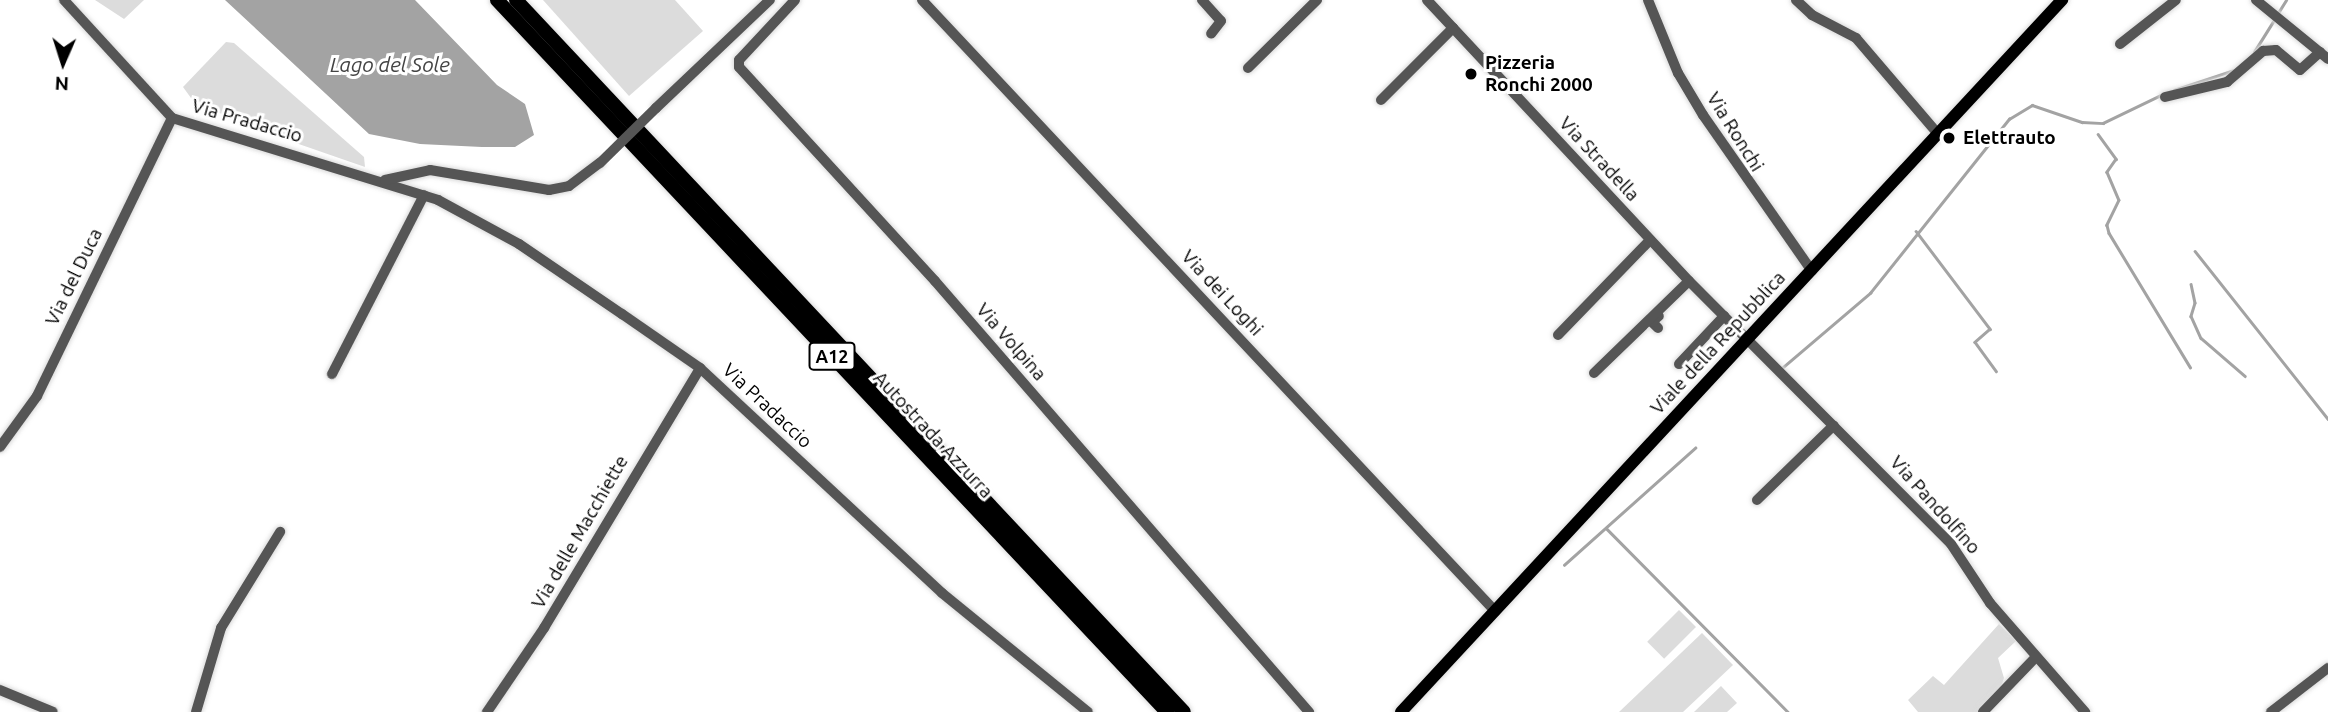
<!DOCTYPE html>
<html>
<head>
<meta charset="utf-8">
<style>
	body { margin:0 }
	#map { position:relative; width:2328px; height:712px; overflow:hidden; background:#fff; font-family:Ubuntu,sans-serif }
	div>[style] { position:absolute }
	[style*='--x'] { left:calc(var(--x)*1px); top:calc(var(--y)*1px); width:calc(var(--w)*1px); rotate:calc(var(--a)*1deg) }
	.green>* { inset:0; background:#dcdcdc; transform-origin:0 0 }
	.water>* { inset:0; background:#a3a3a3 }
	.stream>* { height:2.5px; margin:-1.25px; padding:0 1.25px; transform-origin:1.25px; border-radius:1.25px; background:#a3a3a3 }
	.roads { filter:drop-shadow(0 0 2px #dbdbdb) drop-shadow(0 0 2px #dbdbdb) }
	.minor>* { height:10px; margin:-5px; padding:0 5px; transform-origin:5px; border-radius:5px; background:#555 }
	.major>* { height:12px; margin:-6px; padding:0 6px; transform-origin:6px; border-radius:6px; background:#000 }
	.highway>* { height:14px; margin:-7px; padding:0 7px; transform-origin:7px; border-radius:7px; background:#000 }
	.minor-bridge>* { height:10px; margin:-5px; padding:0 5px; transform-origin:5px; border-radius:5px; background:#555 }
	.dots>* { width:19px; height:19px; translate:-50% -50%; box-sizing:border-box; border:4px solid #fff; border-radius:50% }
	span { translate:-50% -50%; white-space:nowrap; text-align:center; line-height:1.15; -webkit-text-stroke:6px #fff; paint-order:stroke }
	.shield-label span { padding:2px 5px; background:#fff; border:2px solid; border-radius:5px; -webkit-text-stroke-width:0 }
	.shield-label { font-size:18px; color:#000; font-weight:700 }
	.poi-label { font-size:19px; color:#000; font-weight:700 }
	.left { translate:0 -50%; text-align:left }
	.street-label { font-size:19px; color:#000 }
	.water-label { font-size:21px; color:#444; font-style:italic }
	.north { position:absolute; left:28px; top:28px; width:70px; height:70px; -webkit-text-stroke:5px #fff; paint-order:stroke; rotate:183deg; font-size:19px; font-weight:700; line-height:28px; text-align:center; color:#000 }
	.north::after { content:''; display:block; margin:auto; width:24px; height:32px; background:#000; clip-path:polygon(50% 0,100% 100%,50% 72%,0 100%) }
</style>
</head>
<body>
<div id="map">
	<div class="green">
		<div style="clip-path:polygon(95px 0,144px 0,124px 19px)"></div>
		<div style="clip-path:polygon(543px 0,675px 0,703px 31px,629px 96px)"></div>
		<div style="clip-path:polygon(226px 42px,234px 43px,364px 157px,365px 167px,241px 124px,191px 98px,183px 87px)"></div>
		<div style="left:1679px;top:610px;width:24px;height:45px;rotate:45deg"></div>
		<div style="clip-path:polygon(1999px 624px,2016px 641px,1998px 658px,2004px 678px,2001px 687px,1978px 712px,1918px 712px,1908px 700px,1933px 676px,1944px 685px)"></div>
		<div style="clip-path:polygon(1702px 633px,1733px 665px,1683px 712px,1619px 712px)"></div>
		<div style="clip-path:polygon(1721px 686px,1737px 703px,1727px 712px,1694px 712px)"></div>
	</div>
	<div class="water">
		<div style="clip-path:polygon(225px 0,415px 0,497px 85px,525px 104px,534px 135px,515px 147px,482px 147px,420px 144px,369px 134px)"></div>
	</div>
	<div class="stream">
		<div style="--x:2278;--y:13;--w:15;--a:-58"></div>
		<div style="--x:2254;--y:52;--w:39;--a:-58"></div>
		<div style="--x:2174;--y:90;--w:63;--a:-18.4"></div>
		<div style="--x:2098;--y:134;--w:31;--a:54"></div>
		<div style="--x:2116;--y:159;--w:16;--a:125"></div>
		<div style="--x:2107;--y:172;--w:30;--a:67"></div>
		<div style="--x:2119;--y:200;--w:28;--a:116"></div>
		<div style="--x:2107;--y:225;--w:8;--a:76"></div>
		<div style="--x:2109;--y:233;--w:157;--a:58.8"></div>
		<div style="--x:1916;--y:231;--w:123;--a:52.9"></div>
		<div style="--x:1990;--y:329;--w:20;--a:139"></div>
		<div style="--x:1975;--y:342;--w:36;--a:54"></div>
		<div style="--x:2195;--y:251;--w:214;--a:51.6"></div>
		<div style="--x:2191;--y:284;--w:19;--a:78"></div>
		<div style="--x:2195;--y:303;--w:14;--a:107"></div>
		<div style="--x:2191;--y:316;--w:24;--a:66"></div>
		<div style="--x:2201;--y:338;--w:58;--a:40.8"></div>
		<div style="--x:1782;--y:368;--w:116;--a:-40.4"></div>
		<div style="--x:1870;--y:293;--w:223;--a:-51.4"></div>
		<div style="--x:2009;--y:119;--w:27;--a:-31"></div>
		<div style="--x:2032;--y:105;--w:53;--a:18.8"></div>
		<div style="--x:2082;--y:122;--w:21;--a:3"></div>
		<div style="--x:2103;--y:123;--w:64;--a:-25.8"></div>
		<div style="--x:1607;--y:529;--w:257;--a:45.3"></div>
		<div style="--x:1564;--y:565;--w:176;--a:-41.8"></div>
	</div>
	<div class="roads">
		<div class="minor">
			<div style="--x:64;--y:0;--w:160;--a:47.5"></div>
			<div style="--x:172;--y:118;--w:278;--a:17.1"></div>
			<div style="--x:438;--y:200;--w:92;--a:28.5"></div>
			<div style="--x:519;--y:244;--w:125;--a:34.2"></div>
			<div style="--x:622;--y:314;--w:95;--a:34.7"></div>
			<div style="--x:700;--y:368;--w:330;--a:42.9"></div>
			<div style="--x:942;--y:593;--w:188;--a:39.2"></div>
			<div style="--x:795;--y:0;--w:82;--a:133"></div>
			<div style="--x:739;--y:60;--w:7;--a:90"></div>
			<div style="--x:739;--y:67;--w:290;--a:47.5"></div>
			<div style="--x:935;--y:281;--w:571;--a:49.05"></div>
			<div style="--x:922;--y:0;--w:838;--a:46.84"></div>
			<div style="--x:1202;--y:0;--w:28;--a:48"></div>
			<div style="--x:1221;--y:21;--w:16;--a:128"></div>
			<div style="--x:1427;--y:0;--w:384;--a:47"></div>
			<div style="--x:1689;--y:281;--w:371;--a:45.1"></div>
			<div style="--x:1951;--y:544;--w:71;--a:56.5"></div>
			<div style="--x:1990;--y:603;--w:145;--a:48.9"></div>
			<div style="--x:1648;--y:0;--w:79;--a:67.7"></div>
			<div style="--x:1678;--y:73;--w:49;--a:59.2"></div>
			<div style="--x:1703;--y:115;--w:190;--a:55.1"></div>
			<div style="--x:1796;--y:0;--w:22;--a:43"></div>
			<div style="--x:1812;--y:15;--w:50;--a:27.6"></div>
			<div style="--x:1856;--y:38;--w:126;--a:49.5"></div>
			<div style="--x:2256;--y:0;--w:93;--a:39.3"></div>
			<div style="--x:2120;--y:44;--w:71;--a:-38.2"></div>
			<div style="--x:1248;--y:68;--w:97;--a:-44.6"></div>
			<div style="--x:2165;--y:97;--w:64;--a:-13.6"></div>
			<div style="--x:2227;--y:82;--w:48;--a:-40.7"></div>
			<div style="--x:2263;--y:51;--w:13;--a:-4"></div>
			<div style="--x:2276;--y:50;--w:31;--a:40"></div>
			<div style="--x:2300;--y:70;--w:27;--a:-42"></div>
			<div style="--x:1381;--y:100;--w:102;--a:-45"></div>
			<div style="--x:656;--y:108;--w:157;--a:-43.5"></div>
			<div style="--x:385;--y:180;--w:46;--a:-12.5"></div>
			<div style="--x:430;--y:170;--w:121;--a:9.5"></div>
			<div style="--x:549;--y:190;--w:20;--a:-11"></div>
			<div style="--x:569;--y:186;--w:39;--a:-37"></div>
			<div style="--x:1658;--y:328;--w:8;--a:-135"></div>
			<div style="--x:1652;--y:322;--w:9;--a:-41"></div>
			<div style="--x:1558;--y:335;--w:132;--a:-45.9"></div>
			<div style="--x:1679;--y:364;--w:66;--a:-46.8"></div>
			<div style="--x:1594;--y:373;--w:132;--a:-44.1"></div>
			<div style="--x:332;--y:374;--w:201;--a:-62.8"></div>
			<div style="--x:0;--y:447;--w:63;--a:-54"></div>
			<div style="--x:37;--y:396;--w:309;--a:-64.1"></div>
			<div style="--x:1757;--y:500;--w:107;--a:-44.2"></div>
			<div style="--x:0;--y:690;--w:57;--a:22.5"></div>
			<div style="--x:196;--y:712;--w:88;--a:-73.4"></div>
			<div style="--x:221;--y:628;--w:113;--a:-58.4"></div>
			<div style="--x:487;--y:712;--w:102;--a:-55.8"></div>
			<div style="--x:544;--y:628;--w:303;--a:-59"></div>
			<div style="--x:1983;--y:712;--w:76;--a:-46.1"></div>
			<div style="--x:2271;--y:712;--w:72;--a:-37.7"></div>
		</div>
		<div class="major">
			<div style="--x:1401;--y:712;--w:972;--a:-47.13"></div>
		</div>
		<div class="highway">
			<div style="--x:497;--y:0;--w:978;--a:46.74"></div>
			<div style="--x:516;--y:0;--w:976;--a:46.83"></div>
		</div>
	</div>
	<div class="minor-bridge">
		<div style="--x:600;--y:163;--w:78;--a:-44.5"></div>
	</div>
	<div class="dots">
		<div style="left:1471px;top:74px;background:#000"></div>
		<div style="left:1949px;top:138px;background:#000"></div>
	</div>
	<div class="shield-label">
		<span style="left:832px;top:356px">A12</span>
	</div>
	<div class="poi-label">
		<span class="left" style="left:1485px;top:74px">Pizzeria<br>Ronchi 2000</span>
		<span class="left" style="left:1963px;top:138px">Elettrauto</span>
	</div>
	<div class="street-label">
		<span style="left:247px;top:121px;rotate:16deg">Via Pradaccio</span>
		<span style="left:1735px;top:132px;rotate:58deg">Via Ronchi</span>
		<span style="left:1599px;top:159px;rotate:47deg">Via Stradella</span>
		<span style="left:74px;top:277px;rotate:-64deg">Via del Duca</span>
		<span style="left:1222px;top:293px;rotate:47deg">Via dei Loghi</span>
		<span style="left:1011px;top:342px;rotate:49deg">Via Volpina</span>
		<span style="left:1718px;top:343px;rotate:-47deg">Viale della Repubblica</span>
		<span style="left:767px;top:406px;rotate:43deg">Via Pradaccio</span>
		<span style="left:933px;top:435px;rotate:47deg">Autostrada Azzurra</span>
		<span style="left:1935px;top:505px;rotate:48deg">Via Pandolfino</span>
		<span style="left:580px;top:532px;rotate:-60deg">Via delle Macchiette</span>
	</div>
	<div class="water-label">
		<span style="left:390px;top:64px">Lago del Sole</span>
	</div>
	<div class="north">N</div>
</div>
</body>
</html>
